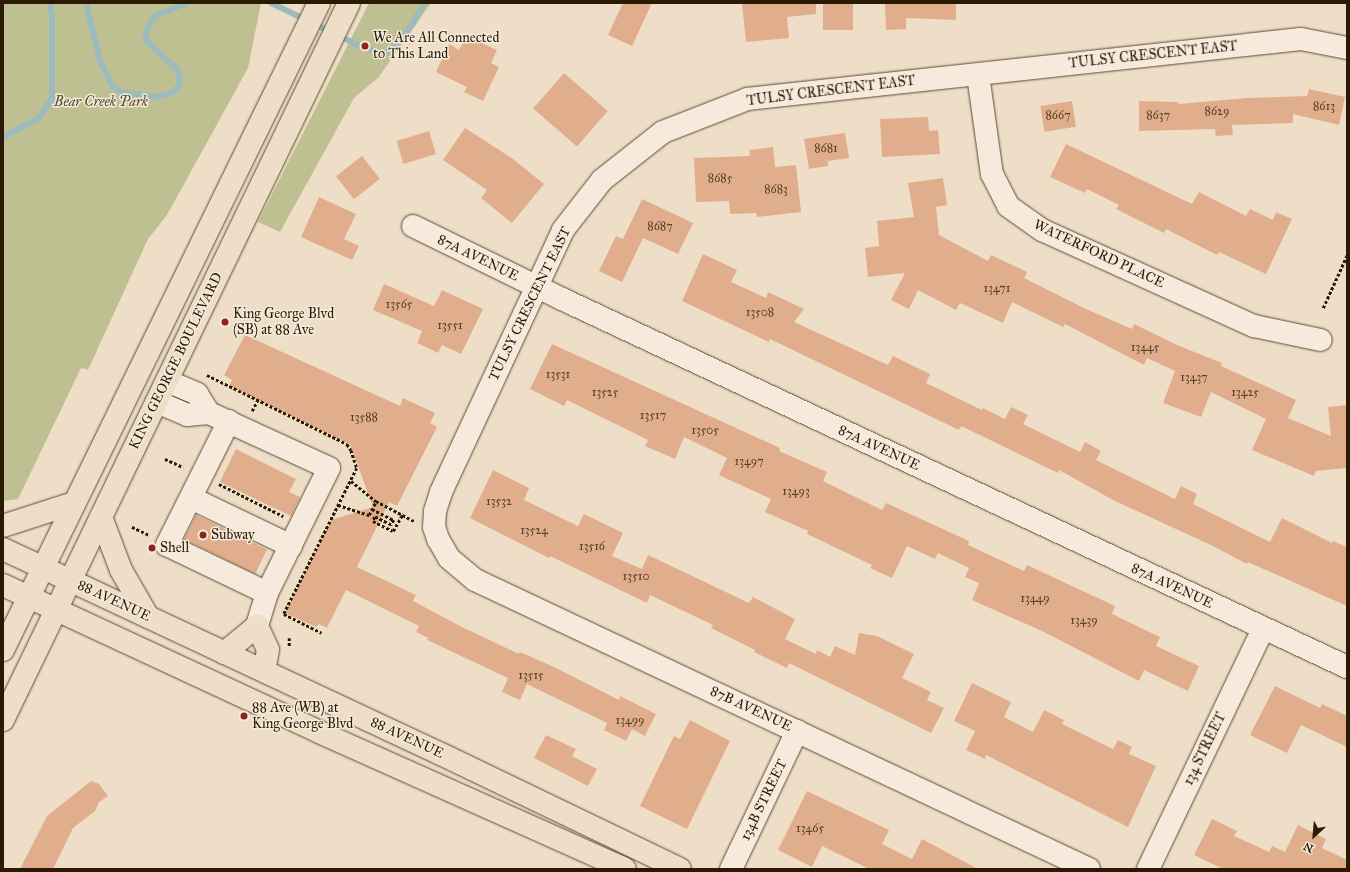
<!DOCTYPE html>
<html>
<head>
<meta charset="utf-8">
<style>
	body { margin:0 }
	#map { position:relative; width:1350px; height:872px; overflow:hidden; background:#efdec7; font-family:"IM FELL Great Primer",serif }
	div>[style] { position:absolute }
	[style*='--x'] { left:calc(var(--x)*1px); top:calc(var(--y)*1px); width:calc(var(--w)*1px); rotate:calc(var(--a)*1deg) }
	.green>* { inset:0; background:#bfc092 }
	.stream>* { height:6px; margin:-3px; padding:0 3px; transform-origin:3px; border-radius:3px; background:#9cbbbd }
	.building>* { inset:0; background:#e0ae8d; transform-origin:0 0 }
	.path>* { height:2.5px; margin-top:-1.25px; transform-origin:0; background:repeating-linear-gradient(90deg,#2a1a02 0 3px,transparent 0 5px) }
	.roads { filter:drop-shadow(0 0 1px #5b4b33) drop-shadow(0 0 1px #5b4b33) }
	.minor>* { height:22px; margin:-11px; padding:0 11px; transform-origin:11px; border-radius:11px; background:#f5eadb }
	.major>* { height:22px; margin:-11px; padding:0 11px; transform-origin:11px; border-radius:11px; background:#efdec7 }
	.dots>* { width:11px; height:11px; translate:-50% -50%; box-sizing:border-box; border:2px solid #f5eadb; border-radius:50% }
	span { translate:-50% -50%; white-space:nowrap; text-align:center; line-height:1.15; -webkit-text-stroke:3px #f5eadb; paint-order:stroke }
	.number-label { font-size:12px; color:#583f25 }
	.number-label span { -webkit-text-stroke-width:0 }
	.poi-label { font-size:14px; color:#2a1a02 }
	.left { translate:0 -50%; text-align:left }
	.street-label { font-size:14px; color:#2a1a02 }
	.park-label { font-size:14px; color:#574c2d; font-style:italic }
	.frame { position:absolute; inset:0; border:4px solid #2a1a02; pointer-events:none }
	.north { position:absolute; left:1294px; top:816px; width:40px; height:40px; -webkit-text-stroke:3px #f5eadb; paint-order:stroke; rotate:206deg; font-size:11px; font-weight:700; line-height:16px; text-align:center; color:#2a1a02 }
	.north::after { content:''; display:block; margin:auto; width:14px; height:18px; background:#2a1a02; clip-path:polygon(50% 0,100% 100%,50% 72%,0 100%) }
</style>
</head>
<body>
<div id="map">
	<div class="green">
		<div style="clip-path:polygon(3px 3px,261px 3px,248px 68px,167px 215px,148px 239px,88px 370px,81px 368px,18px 499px,3px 501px)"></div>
		<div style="clip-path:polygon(369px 3px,431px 3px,378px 78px,354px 98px,280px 232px,258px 222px)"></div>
	</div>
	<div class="stream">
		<div style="--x:86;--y:3;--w:60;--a:76.4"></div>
		<div style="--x:100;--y:61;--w:29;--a:63"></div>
		<div style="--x:113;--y:87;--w:9;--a:32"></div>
		<div style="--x:121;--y:92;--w:34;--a:8"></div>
		<div style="--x:155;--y:97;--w:17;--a:-13"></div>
		<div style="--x:172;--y:93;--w:10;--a:-45"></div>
		<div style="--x:179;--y:86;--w:10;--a:-84"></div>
		<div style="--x:180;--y:76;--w:9;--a:-117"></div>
		<div style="--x:176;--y:68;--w:39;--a:-138"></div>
		<div style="--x:147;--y:42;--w:10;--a:-101"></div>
		<div style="--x:145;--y:32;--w:19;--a:-58"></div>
		<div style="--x:155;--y:16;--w:35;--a:-22"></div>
		<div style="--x:271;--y:3;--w:103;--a:25.8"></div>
		<div style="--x:364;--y:48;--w:21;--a:14"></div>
		<div style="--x:384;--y:53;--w:9;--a:-18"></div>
		<div style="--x:393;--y:50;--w:31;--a:-53"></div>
		<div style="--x:412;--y:25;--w:25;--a:-61"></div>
		<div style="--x:3;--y:137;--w:41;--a:-27.8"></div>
		<div style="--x:39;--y:118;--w:23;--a:-56"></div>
		<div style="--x:52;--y:99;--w:84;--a:-90"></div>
		<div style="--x:52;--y:15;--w:12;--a:-99"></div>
	</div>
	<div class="building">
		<div style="clip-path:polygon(623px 3px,652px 3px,632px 46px,608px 35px)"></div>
		<div style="clip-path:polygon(742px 3px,816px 3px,816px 14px,787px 17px,789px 38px,746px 42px)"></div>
		<div style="left:823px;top:3px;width:30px;height:27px"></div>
		<div style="clip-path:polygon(885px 3px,956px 3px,956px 20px,906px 18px,906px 29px,886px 30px)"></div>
		<div style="clip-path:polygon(466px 36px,497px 50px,491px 63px,499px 67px,483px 101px,464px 92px,467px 87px,436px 72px,449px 44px,459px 50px)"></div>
		<div style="left:564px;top:73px;width:58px;height:47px;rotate:41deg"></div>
		<div style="clip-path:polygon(1309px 89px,1345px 97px,1339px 125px,1293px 114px,1293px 123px,1232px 125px,1233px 135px,1216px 136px,1215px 129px,1139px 131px,1139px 101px,1178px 102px,1178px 104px,1247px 98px,1307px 96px)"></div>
		<div style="left:1072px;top:101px;width:26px;height:32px;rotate:81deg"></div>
		<div style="clip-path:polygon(928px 117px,929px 131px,938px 130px,940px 154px,882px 157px,880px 119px)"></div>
		<div style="clip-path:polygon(465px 128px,513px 159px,544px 184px,512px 223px,481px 198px,487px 190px,443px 160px)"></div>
		<div style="left:429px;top:131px;width:24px;height:34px;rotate:73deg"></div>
		<div style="clip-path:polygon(845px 133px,849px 158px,828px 161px,828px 166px,809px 169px,804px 139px)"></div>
		<div style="clip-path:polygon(1066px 144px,1192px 204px,1199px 192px,1246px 216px,1250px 209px,1273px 220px,1276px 212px,1292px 219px,1266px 274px,1219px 252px,1217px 255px,1166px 229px,1164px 233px,1116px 209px,1119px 205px,1087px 189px,1085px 193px,1050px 177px)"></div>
		<div style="clip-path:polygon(773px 147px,775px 167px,796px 165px,801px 212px,757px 217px,756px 213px,730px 214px,729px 201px,696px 202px,694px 158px,750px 156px,749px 150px)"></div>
		<div style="left:362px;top:156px;width:29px;height:33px;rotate:52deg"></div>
		<div style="clip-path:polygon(943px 178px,947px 205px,936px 207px,939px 235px,988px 261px,991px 255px,1027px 272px,1024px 278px,1086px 309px,1132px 329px,1134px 324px,1177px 345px,1222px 363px,1221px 366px,1296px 400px,1288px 418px,1331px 436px,1328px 407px,1347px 405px,1347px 468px,1316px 471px,1314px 476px,1252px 450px,1266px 419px,1211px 392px,1201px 417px,1163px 403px,1175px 371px,1147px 358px,1144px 365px,1065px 324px,1063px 327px,1012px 302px,1003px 323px,960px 303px,956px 310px,918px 290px,909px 309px,891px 300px,905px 273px,868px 277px,865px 248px,879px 246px,877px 221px,914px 217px,908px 183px)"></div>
		<div style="clip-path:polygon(319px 197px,356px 214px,344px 239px,359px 246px,352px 260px,301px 237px)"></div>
		<div style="clip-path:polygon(642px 199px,693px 223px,678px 254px,643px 238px,622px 282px,599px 271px,616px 236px,623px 239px)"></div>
		<div style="clip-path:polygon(703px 254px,737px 270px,731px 282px,766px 298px,768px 292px,804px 309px,794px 322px,888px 365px,893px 356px,930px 374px,926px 383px,982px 410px,983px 408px,1005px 419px,1011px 407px,1028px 415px,1023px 424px,1080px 452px,1085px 442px,1101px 451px,1096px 460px,1175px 499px,1181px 486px,1197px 494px,1193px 504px,1270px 542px,1282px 518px,1332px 543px,1333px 541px,1347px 547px,1347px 606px,1248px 562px,1247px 564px,1213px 546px,1115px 501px,1059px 470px,1058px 473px,961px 426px,959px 430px,770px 339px,769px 342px,682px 301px)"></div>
		<div style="clip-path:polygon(384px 284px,434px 306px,442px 290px,483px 309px,461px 354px,442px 345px,438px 353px,417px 343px,422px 331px,373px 310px)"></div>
		<div style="clip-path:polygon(245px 335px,400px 406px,403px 398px,435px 413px,430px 423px,437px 427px,397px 506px,389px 502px,357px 567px,416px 595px,413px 601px,462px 627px,519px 654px,520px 652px,556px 668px,619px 700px,620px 696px,656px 714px,645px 736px,632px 729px,626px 741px,604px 730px,607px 723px,527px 684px,520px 700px,502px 692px,508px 678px,427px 640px,428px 638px,416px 632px,419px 626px,346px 590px,327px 628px,319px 624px,316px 627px,285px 613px,331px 520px,373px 507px,350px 444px,229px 386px,232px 380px,224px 375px)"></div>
		<div style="clip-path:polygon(552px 344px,780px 448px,779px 451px,827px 472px,823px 481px,882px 510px,886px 503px,969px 541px,968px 545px,1024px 571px,1027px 565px,1115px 606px,1112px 614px,1160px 637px,1156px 646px,1199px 666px,1188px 691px,1144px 670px,1139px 681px,1044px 632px,972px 600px,979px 583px,965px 577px,969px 568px,938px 553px,935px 559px,907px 546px,892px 578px,870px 568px,872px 565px,807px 534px,808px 531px,765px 512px,771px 499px,719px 475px,727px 458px,684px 437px,675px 459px,645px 446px,648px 440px,567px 400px,564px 406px,530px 389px)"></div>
		<div style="clip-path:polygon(236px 449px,296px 479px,289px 492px,300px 497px,291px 516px,220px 482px)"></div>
		<div style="clip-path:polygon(493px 470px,529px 488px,524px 500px,578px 526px,584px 514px,623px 533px,612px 556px,642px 569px,648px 555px,749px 603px,753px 597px,795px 619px,785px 639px,816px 654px,817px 650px,830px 657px,835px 646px,855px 655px,859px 633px,877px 636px,914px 654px,902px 678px,931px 692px,927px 700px,944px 708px,931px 733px,789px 663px,787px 668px,754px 652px,755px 650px,711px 628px,713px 625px,650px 595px,647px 603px,550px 556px,549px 558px,470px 518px)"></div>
		<div style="left:196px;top:515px;width:79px;height:27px;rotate:26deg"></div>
		<div style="clip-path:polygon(972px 683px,1011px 702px,1004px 717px,1033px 732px,1044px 710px,1064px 720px,1062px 724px,1113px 749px,1118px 740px,1132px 747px,1129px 754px,1156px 766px,1128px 827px,986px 755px,985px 759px,966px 750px,975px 731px,954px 721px)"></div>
		<div style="clip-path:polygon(1275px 686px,1320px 708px,1322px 704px,1347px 716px,1347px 747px,1301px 725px,1287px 753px,1250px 735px)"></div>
		<div style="clip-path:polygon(690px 720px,730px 741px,687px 829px,640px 806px,674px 736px,680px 739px)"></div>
		<div style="clip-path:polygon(546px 735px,576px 749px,572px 756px,597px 769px,588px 786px,534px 758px)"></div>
		<div style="clip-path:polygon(91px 781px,99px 784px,108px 796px,99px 802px,95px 811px,73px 828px,53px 869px,20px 869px,47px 816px)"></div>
		<div style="clip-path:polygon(807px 791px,889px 830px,882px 844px,912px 859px,922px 839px,978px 869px,869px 869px,822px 846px,812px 867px,778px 850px)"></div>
		<div style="clip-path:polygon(1212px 819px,1237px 831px,1234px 836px,1269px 852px,1272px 846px,1285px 852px,1298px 825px,1326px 839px,1322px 848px,1347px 860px,1347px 869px,1223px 869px,1194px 855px)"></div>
	</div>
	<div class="path">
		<div style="--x:1323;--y:308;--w:58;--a:-65.6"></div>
		<div style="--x:207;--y:375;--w:156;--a:26.2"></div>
		<div style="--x:347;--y:444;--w:7;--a:56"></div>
		<div style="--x:351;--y:450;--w:19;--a:72"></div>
		<div style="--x:357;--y:468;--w:163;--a:116.6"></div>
		<div style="--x:284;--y:614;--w:42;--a:26.6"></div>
		<div style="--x:252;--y:411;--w:11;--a:-63"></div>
		<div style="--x:165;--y:459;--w:20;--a:24"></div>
		<div style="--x:351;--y:481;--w:32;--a:39"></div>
		<div style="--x:376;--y:501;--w:43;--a:27.8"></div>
		<div style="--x:219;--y:484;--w:72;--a:26.6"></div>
		<div style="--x:338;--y:505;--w:33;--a:18"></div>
		<div style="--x:369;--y:515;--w:16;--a:-63"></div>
		<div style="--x:372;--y:509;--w:25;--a:27"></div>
		<div style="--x:394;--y:520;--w:6;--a:121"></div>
		<div style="--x:391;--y:525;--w:18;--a:-153"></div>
		<div style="--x:375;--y:517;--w:4;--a:117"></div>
		<div style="--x:373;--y:521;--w:22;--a:27"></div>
		<div style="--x:393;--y:531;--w:20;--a:-60"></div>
		<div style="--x:132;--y:527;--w:19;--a:25"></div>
		<div style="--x:289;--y:646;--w:8;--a:-90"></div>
	</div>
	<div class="roads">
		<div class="minor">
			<div style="--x:978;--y:75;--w:100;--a:82"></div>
			<div style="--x:992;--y:174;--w:36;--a:63"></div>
			<div style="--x:1008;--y:206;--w:42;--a:35.2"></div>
			<div style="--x:1042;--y:230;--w:233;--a:24.4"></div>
			<div style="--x:1254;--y:326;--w:68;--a:11.8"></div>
			<div style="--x:413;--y:226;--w:166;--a:26.1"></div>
			<div style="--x:562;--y:299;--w:867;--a:25.12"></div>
			<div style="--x:167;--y:381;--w:33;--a:23"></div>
			<div style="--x:197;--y:394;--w:22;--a:58"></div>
			<div style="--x:157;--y:402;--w:33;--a:23"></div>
			<div style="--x:187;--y:415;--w:22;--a:-5"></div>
			<div style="--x:209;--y:413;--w:132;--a:24.6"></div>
			<div style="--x:329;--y:468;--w:140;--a:116.4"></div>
			<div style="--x:267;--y:593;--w:34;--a:107"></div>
			<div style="--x:229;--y:421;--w:139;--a:116.6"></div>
			<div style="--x:167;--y:545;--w:111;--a:25.6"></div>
			<div style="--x:191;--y:498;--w:111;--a:25.6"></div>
			<div style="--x:731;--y:869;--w:153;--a:-64.4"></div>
			<div style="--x:1089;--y:869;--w:679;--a:-154.79"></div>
			<div style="--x:475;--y:580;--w:34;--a:-140"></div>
			<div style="--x:449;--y:558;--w:22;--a:-120"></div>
			<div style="--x:438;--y:539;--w:13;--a:-108"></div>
			<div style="--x:434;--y:527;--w:16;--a:-86"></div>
			<div style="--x:435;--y:511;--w:20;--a:-72"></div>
			<div style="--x:441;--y:492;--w:289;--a:-65"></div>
			<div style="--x:563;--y:230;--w:63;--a:-52"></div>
			<div style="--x:602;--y:180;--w:78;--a:-38.2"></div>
			<div style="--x:663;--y:132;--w:90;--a:-21.4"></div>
			<div style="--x:747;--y:99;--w:557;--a:-6.18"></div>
			<div style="--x:1301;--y:39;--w:47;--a:11.1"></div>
			<div style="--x:1148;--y:869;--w:266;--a:-64.4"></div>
		</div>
		<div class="major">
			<div style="--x:101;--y:517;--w:57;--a:69.3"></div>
			<div style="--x:121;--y:570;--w:54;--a:60.1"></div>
			<div style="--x:3;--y:526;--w:75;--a:-17.9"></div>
			<div style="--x:3;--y:549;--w:484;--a:25.1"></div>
			<div style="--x:441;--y:754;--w:265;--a:25.7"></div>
			<div style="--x:3;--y:585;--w:349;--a:24.9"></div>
			<div style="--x:319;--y:732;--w:335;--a:24.1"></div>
			<div style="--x:3;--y:650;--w:720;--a:-63.97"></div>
			<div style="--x:224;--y:653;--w:43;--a:-39.3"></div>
			<div style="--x:257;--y:626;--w:26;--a:65"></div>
			<div style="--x:268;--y:650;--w:21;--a:101"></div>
			<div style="--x:3;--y:720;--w:796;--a:-64.24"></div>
		</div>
	</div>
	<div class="dots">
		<div style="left:365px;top:46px;background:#8f2418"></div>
		<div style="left:225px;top:322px;background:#8f2418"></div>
		<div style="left:203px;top:535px;background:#8f2418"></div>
		<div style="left:152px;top:548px;background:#8f2418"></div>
		<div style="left:244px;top:716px;background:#8f2418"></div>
	</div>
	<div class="number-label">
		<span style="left:1324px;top:107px">8613</span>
		<span style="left:1217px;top:112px">8629</span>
		<span style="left:1058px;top:116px">8667</span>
		<span style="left:1158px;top:116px">8637</span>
		<span style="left:826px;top:149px">8681</span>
		<span style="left:720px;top:179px">8685</span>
		<span style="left:776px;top:190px">8683</span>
		<span style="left:660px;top:227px">8687</span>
		<span style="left:997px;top:289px">13471</span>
		<span style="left:399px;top:305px">13565</span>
		<span style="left:760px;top:313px">13508</span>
		<span style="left:450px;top:326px">13551</span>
		<span style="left:1145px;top:348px">13445</span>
		<span style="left:558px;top:375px">13531</span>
		<span style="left:1194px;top:378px">13437</span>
		<span style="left:605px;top:393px">13525</span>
		<span style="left:1245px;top:393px">13425</span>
		<span style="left:653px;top:416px">13517</span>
		<span style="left:364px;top:418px">13588</span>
		<span style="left:705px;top:431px">13505</span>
		<span style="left:749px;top:462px">13497</span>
		<span style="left:796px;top:492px">13493</span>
		<span style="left:499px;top:502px">13532</span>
		<span style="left:534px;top:531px">13524</span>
		<span style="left:592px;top:547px">13516</span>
		<span style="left:636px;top:577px">13510</span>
		<span style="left:1035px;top:599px">13449</span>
		<span style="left:1084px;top:621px">13439</span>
		<span style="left:531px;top:676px">13515</span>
		<span style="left:630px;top:721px">13499</span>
		<span style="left:810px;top:829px">13465</span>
	</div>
	<div class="poi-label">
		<span class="left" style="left:373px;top:46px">We Are All Connected<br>to This Land</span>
		<span class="left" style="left:233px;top:322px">King George Blvd<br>(SB) at 88 Ave</span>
		<span class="left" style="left:211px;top:535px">Subway</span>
		<span class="left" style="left:160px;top:548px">Shell</span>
		<span class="left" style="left:252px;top:716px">88 Ave (WB) at<br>King George Blvd</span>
	</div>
	<div class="street-label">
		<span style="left:1153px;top:55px;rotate:-6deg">TULSY CRESCENT EAST</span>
		<span style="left:831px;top:91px;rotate:-7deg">TULSY CRESCENT EAST</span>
		<span style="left:1099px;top:254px;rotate:25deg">WATERFORD PLACE</span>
		<span style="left:478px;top:258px;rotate:26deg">87A AVENUE</span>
		<span style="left:530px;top:304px;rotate:-64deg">TULSY CRESCENT EAST</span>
		<span style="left:176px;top:361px;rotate:-64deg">KING GEORGE BOULEVARD</span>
		<span style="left:879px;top:448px;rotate:25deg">87A AVENUE</span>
		<span style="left:1172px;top:586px;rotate:25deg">87A AVENUE</span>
		<span style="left:114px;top:601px;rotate:25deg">88 AVENUE</span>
		<span style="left:751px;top:709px;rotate:25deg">87B AVENUE</span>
		<span style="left:407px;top:738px;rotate:25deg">88 AVENUE</span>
		<span style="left:1205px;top:749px;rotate:-64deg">134 STREET</span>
		<span style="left:764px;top:800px;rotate:-64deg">134B STREET</span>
	</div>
	<div class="park-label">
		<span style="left:101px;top:102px">Bear Creek Park</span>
	</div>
	<div class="frame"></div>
	<div class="north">N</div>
</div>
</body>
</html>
